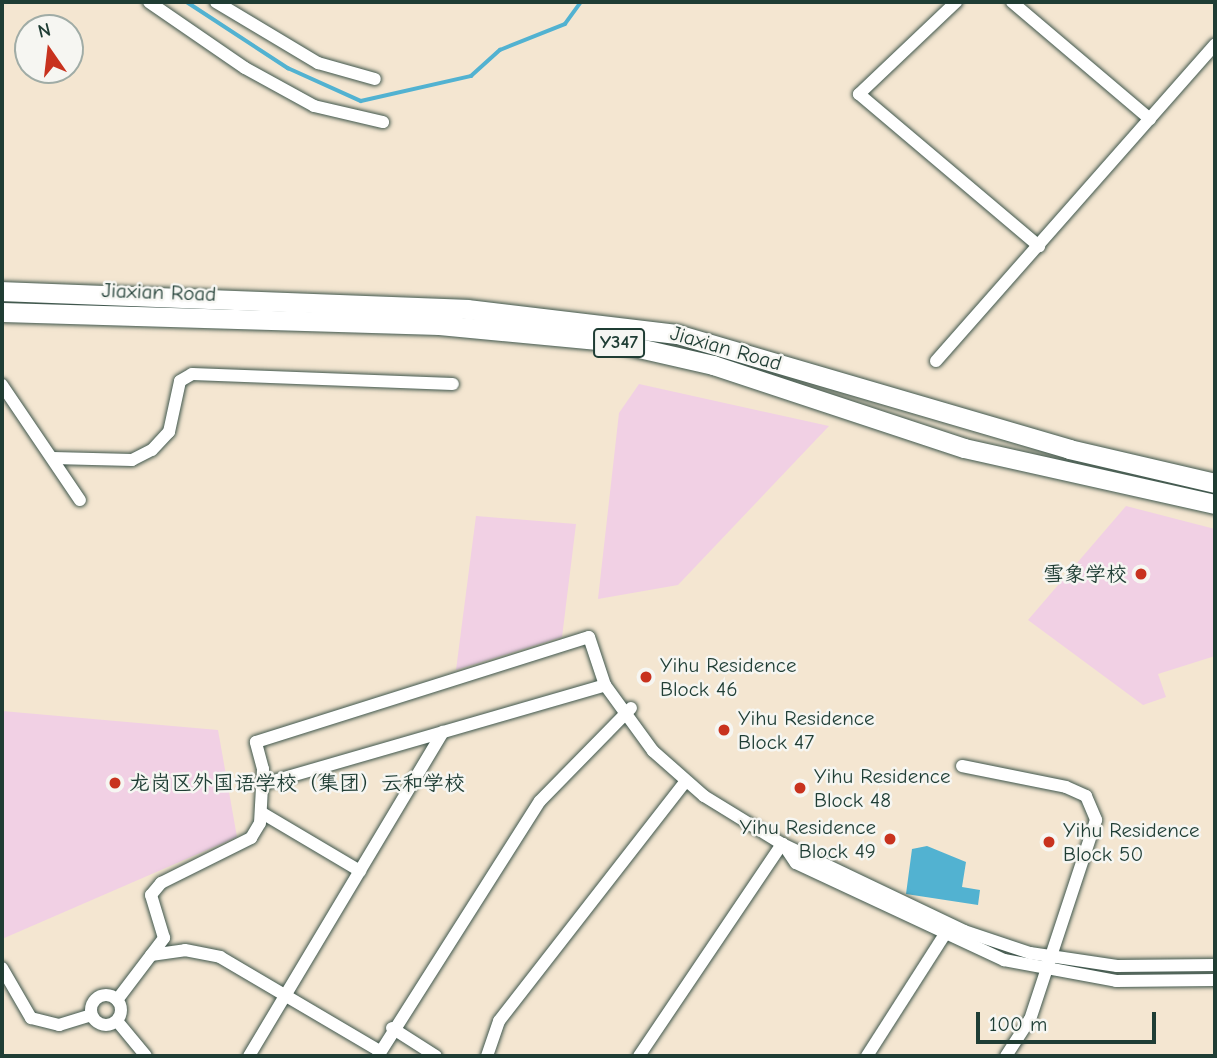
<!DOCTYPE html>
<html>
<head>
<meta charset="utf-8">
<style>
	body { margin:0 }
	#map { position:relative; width:1217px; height:1058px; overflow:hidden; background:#f4e6d1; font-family:"Comic Neue","LXGW WenKai TC",sans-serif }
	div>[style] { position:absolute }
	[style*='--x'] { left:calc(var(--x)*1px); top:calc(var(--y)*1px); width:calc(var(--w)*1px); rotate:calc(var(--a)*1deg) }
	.built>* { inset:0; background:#f1d0e4 }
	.water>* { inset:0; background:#52b2d1 }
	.stream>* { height:3.5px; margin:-1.75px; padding:0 1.75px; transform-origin:1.75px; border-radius:1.75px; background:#52b2d1 }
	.roads { filter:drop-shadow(0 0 2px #3f564c) drop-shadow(0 0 2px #3f564c) }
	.street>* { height:12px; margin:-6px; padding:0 6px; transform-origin:6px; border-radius:6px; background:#fff }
	.street>.ring { margin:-6px; padding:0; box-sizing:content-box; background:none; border:12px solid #fff; border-radius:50% }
	.primary>* { height:19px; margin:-9.5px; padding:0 9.5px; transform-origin:9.5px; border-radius:9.5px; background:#fff }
	.dots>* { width:19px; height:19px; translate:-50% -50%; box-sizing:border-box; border:4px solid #f6f6f2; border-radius:50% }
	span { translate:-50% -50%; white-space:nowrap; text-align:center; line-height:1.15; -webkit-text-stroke:5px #f6f6f2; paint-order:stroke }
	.shield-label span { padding:2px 5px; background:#f6f6f2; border:2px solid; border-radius:5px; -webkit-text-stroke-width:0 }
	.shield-label { font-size:19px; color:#1f3d34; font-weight:700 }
	.street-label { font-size:21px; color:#1f3d34 }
	.poi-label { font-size:21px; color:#1f3d34 }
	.right { translate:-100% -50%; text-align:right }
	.left { translate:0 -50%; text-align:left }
	.frame { position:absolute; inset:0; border:4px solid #1f3d34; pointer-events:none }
	.north { position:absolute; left:14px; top:14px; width:70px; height:70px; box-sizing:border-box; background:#f6f6f2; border:2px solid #a0aca6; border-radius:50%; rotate:346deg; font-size:19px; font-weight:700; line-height:28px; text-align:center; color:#1f3d34 }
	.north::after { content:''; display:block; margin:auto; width:24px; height:32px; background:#c8321e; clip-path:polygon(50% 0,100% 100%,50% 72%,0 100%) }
	.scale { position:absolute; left:976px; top:1012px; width:180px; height:32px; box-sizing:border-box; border:4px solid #1f3d34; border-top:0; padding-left:9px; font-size:21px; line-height:24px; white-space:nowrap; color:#1f3d34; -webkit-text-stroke:5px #f6f6f2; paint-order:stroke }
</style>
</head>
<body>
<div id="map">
	<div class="built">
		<div style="clip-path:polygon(639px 384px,829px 426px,678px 585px,598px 599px,619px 413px)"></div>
		<div style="clip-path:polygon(1126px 506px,1215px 529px,1215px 656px,1158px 674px,1166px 697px,1143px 705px,1028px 620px)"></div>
		<div style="clip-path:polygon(476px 516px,576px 524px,562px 637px,456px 670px)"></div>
		<div style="clip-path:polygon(2px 711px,218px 730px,237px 837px,2px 939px)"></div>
	</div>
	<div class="water">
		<div style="clip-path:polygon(927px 846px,966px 862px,962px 887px,980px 890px,978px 905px,906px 894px,912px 849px)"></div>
	</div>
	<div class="stream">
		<div style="--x:187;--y:2;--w:121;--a:33.2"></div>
		<div style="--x:288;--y:68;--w:80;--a:24.3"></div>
		<div style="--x:361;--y:101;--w:113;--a:-12.8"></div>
		<div style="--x:471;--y:76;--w:39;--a:-42"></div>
		<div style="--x:500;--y:50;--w:70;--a:-21.8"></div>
		<div style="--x:565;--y:24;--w:27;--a:-54"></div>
	</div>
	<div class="roads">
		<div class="street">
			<div style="--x:149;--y:2;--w:116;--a:34.5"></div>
			<div style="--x:245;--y:68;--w:79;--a:28.8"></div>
			<div style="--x:314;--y:106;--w:71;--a:13.1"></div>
			<div style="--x:216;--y:2;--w:119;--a:30.9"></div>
			<div style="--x:318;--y:63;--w:59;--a:15.7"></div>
			<div style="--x:956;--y:2;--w:134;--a:136.5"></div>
			<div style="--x:859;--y:94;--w:236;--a:40.2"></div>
			<div style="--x:1012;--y:2;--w:181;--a:40.3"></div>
			<div style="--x:936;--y:361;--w:422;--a:-48.6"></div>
			<div style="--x:2;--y:385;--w:139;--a:55.9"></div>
			<div style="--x:53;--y:458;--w:79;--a:1.5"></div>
			<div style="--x:132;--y:460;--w:22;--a:-27"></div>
			<div style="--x:152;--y:450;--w:25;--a:-47"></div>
			<div style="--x:169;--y:432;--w:52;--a:-77.8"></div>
			<div style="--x:180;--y:381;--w:14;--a:-30"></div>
			<div style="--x:192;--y:374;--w:261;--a:2.2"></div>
			<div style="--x:962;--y:766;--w:106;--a:11.4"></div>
			<div style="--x:1066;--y:787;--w:22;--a:24"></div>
			<div style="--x:1086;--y:796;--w:26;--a:67"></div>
			<div style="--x:1096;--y:820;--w:210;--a:108.3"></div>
			<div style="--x:1030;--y:1019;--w:44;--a:123"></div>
			<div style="--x:263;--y:784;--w:356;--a:-16.1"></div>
			<div style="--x:262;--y:813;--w:114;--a:30.6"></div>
			<div style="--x:783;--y:844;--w:23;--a:56"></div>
			<div style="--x:796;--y:863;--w:230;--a:25"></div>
			<div style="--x:1004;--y:960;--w:114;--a:10.6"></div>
			<div style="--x:1116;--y:981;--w:99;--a:-0.6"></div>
			<div style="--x:151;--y:955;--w:34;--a:-8"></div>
			<div style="--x:185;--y:950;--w:36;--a:11"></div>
			<div style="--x:220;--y:957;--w:183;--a:30.5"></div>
			<div style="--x:2;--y:968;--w:58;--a:59.9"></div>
			<div style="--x:31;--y:1018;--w:29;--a:14"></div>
			<div style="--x:59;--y:1025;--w:34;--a:-17"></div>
			<div class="ring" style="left:91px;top:995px;width:18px;height:18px"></div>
			<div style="--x:117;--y:1000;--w:78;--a:-52.8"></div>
			<div style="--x:164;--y:938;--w:45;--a:-106.8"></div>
			<div style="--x:151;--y:895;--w:16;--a:-50"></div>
			<div style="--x:161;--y:883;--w:101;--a:-26.6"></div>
			<div style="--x:251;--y:838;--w:17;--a:-59"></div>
			<div style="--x:260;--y:823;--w:54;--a:-86.8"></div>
			<div style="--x:263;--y:769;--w:28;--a:-105"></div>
			<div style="--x:256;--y:742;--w:349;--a:-17.5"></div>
			<div style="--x:589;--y:637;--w:51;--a:71.6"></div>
			<div style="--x:605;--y:685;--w:82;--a:54"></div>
			<div style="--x:653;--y:751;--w:68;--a:41.4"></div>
			<div style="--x:704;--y:796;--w:92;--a:31.6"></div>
			<div style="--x:782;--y:844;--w:202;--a:25.5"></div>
			<div style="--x:964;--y:931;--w:70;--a:18.4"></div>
			<div style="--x:1030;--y:953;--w:88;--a:8.5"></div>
			<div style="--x:1117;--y:966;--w:98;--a:-0.6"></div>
			<div style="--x:117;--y:1021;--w:45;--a:50.4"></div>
			<div style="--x:392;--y:1028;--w:52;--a:32.5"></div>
			<div style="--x:249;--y:1056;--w:378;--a:-59.1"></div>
			<div style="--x:378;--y:1056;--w:302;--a:-57.6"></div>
			<div style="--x:540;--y:801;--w:130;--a:-45.6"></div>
			<div style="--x:487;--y:1056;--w:37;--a:-71"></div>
			<div style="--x:499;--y:1021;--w:304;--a:-52.1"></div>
			<div style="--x:639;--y:1056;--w:256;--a:-56"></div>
			<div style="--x:867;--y:1056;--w:148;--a:-57.4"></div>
		</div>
		<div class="primary">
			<div style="--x:2;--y:291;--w:465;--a:2.2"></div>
			<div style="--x:467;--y:309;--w:211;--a:6.8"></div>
			<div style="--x:677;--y:334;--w:409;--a:16.3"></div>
			<div style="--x:1069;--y:449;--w:150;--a:13.1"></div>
			<div style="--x:2;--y:312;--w:437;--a:1.7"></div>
			<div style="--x:439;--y:325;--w:170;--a:5.4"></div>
			<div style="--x:608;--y:341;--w:108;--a:12.9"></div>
			<div style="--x:713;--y:365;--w:264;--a:18.3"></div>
			<div style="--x:964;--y:448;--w:257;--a:12.6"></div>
		</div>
	</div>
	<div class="dots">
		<div style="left:1141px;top:574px;background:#c8321e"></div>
		<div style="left:646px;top:677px;background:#c8321e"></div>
		<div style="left:724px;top:730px;background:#c8321e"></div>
		<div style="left:115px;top:783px;background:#c8321e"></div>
		<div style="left:800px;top:788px;background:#c8321e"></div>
		<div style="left:890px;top:839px;background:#c8321e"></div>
		<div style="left:1049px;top:842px;background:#c8321e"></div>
	</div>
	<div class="shield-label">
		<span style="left:619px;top:343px">Y347</span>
	</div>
	<div class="street-label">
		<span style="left:159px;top:292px;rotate:2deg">Jiaxian Road</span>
		<span style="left:726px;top:348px;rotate:16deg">Jiaxian Road</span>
	</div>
	<div class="poi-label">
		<span class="right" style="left:1127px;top:574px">雪象学校</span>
		<span class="left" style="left:660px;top:677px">Yihu Residence<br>Block 46</span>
		<span class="left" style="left:738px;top:730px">Yihu Residence<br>Block 47</span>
		<span class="left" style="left:814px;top:788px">Yihu Residence<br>Block 48</span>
		<span class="left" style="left:129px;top:783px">龙岗区外国语学校（集团）云和学校</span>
		<span class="right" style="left:876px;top:839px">Yihu Residence<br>Block 49</span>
		<span class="left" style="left:1063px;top:842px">Yihu Residence<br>Block 50</span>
	</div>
	<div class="frame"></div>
	<div class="north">N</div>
	<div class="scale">100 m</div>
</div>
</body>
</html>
